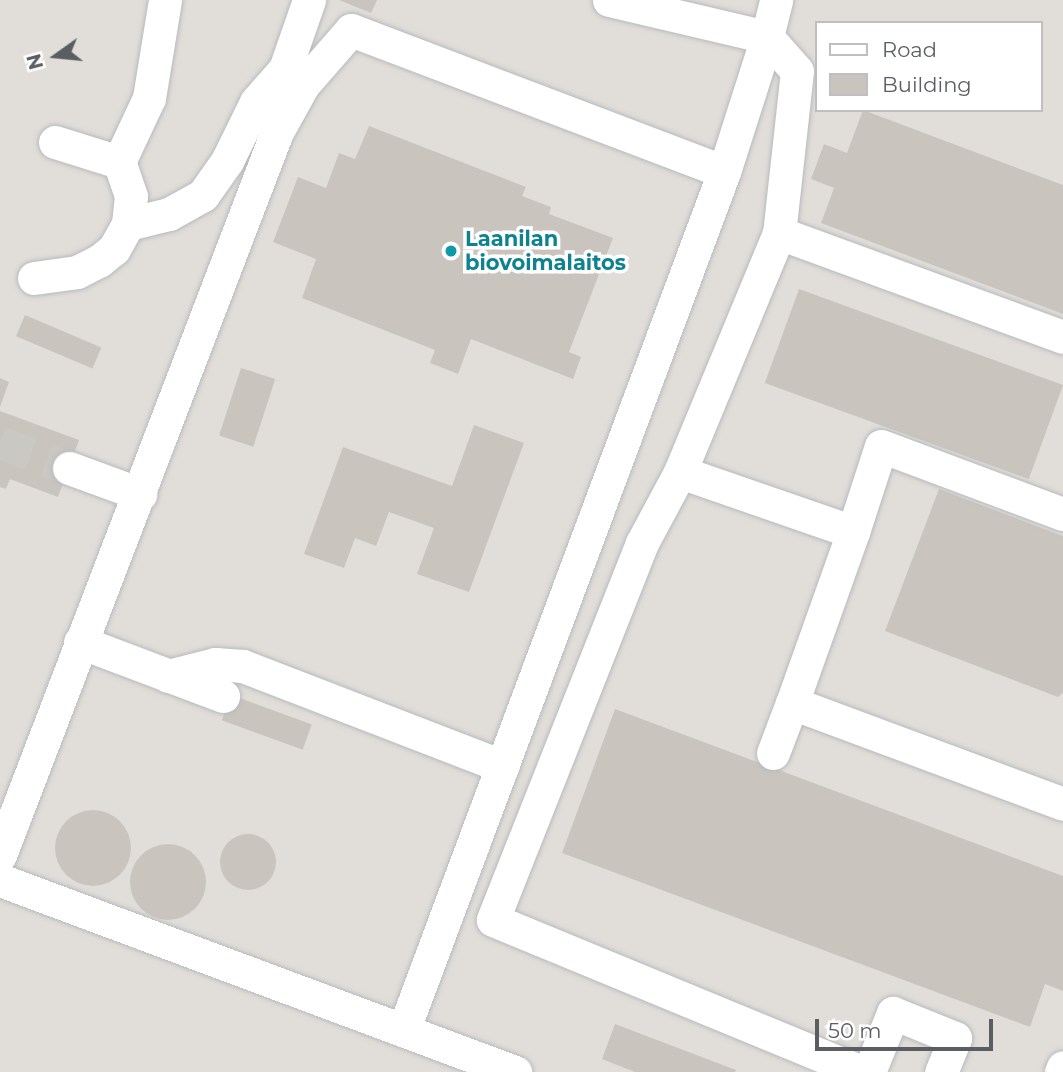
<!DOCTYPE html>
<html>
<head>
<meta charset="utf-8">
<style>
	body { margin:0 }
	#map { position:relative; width:1063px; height:1072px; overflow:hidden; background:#eeebe1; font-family:Montserrat,sans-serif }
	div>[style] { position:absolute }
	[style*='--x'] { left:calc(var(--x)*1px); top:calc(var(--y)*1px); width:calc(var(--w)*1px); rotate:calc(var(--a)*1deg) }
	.industrial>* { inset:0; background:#e1ded9 }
	.building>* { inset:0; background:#c9c5be; transform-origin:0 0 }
	.round { border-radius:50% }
	.minor-tunnel>* { height:33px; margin-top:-16.5px; transform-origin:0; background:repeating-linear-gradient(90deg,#c9c8c2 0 33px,transparent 0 50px) }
	.roads { filter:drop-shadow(0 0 2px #b7babf) drop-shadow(0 0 2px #b7babf) }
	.minor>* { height:33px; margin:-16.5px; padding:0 16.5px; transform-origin:16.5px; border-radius:16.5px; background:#fff }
	.dots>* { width:19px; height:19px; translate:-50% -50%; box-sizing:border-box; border:4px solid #fff; border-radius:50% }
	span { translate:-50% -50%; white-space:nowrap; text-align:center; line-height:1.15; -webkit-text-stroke:7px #fff; paint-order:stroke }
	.culture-label { font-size:21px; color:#0d838f; font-weight:700 }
	.left { translate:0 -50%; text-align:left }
	.legend { position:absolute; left:815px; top:21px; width:228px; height:91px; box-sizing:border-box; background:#fff; border:2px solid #bdbfc1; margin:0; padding:9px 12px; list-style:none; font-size:21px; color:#5a5e63 }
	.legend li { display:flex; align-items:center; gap:14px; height:35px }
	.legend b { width:35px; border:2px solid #bdbfc1 }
	.north { position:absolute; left:21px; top:21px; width:70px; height:70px; -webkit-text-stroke:5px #fff; paint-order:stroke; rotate:255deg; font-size:19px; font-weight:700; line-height:28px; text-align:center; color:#5a5e63 }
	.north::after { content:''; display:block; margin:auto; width:24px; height:32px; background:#5a5e63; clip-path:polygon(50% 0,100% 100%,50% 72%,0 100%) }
	.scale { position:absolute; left:815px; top:1019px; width:178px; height:32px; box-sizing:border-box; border:4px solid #5a5e63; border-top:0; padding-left:9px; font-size:21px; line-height:24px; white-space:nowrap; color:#5a5e63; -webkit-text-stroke:5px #fff; paint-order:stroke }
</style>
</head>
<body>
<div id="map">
	<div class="industrial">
		<div style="clip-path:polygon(evenodd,0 0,1063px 0,1063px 1072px,0 1072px,0 0,816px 23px,1040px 23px,1040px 110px,816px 110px,816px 23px)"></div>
	</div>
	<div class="building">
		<div style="clip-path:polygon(339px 0,377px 0,371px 13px)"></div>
		<div style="clip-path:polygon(863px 110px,1063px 185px,1063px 314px,821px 223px,834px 188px,811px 179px,824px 144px,847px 153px)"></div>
		<div style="clip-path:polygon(369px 126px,526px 187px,522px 196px,551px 207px,549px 214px,613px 238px,569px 352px,581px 357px,573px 379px,471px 339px,458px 374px,430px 363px,435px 350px,302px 298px,316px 259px,273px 242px,298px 177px,326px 188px,339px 153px,355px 159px)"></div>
		<div style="left:799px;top:289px;width:281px;height:100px;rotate:20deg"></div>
		<div style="left:25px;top:315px;width:83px;height:23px;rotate:23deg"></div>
		<div style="left:241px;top:368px;width:36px;height:71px;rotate:18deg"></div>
		<div style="clip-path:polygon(0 378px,9px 382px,0 407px)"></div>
		<div style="clip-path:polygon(0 411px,79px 440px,58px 497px,10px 479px,6px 489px,0 487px)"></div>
		<div style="clip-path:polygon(474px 425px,524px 443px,469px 592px,417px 574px,434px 528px,389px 512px,376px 546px,355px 538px,344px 568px,304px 554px,343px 447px,452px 486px)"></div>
		<div style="clip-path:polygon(939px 489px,1063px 536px,1063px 693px,1058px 697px,885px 631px)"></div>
		<div style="left:231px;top:695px;width:86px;height:27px;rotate:20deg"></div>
		<div style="clip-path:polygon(615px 709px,1063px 876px,1063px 991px,1045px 984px,1030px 1027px,562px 853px)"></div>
		<div class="round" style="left:55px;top:810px;width:76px;height:76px"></div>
		<div class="round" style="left:220px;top:834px;width:56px;height:56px"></div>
		<div class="round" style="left:130px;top:844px;width:76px;height:76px"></div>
		<div style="clip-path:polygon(615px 1024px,736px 1070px,735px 1072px,635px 1072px,602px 1059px)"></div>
	</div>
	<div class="minor-tunnel">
		<div style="--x:0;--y:442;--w:74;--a:20.6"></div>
	</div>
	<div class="roads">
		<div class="minor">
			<div style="--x:609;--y:0;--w:162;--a:13.2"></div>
			<div style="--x:767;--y:37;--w:38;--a:-76"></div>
			<div style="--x:767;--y:37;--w:45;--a:48.6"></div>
			<div style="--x:797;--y:71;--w:163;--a:96.3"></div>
			<div style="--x:779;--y:233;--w:259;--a:112.5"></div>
			<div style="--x:680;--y:472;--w:81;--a:118.2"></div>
			<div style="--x:642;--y:543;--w:405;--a:111.6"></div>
			<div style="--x:493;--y:920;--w:398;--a:22.4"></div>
			<div style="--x:55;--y:142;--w:67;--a:17.4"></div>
			<div style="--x:724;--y:172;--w:142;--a:-72.3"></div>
			<div style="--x:128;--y:224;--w:42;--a:-13.7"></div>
			<div style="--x:169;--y:214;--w:39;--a:-29"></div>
			<div style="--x:203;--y:195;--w:42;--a:-54.8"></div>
			<div style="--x:227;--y:161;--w:66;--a:-63.8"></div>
			<div style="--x:256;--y:102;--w:44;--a:-48.7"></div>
			<div style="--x:285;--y:69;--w:73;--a:-70.8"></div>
			<div style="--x:779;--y:233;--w:302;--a:20.1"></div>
			<div style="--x:34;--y:278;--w:43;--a:-7.9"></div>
			<div style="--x:77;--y:272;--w:25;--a:-27"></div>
			<div style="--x:99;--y:261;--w:19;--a:-39"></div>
			<div style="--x:114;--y:249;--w:29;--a:-61"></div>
			<div style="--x:128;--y:224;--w:28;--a:-84"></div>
			<div style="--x:131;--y:196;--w:36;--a:-109"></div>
			<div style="--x:119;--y:162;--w:71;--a:-64.9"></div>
			<div style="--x:149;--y:98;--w:99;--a:-80.7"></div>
			<div style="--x:69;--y:468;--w:76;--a:20.1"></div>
			<div style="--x:680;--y:472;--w:183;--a:19.1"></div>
			<div style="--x:853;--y:532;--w:90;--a:-72"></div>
			<div style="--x:881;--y:446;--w:194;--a:20.5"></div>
			<div style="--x:853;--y:532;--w:182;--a:109.6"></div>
			<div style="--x:792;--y:703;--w:289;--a:20.4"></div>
			<div style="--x:80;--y:642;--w:153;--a:20.7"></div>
			<div style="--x:168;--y:676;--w:49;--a:-14.3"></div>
			<div style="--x:215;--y:664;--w:28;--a:4"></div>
			<div style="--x:243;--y:666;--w:278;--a:21.1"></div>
			<div style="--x:773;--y:753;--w:53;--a:-69.2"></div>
			<div style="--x:0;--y:855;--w:774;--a:-69.04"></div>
			<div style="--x:277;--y:132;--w:54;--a:-61"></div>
			<div style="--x:303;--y:85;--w:73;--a:-48.9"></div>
			<div style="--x:351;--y:30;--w:399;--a:20.8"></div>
			<div style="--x:724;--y:172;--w:915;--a:110.48"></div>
			<div style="--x:0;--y:880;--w:550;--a:20.45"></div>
			<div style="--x:869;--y:1072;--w:64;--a:-67.9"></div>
			<div style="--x:893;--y:1013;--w:67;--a:22"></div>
			<div style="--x:955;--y:1038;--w:37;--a:112"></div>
			<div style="--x:1061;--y:1072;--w:5;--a:-68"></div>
		</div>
	</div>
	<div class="dots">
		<div style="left:451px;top:251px;background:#0f9aa8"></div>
	</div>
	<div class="culture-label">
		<span class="left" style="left:465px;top:251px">Laanilan<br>biovoimalaitos</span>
	</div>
	<ul class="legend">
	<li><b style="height:9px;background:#fff"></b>Road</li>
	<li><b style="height:19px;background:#c9c5be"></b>Building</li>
	</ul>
	<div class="north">N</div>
	<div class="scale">50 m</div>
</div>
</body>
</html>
